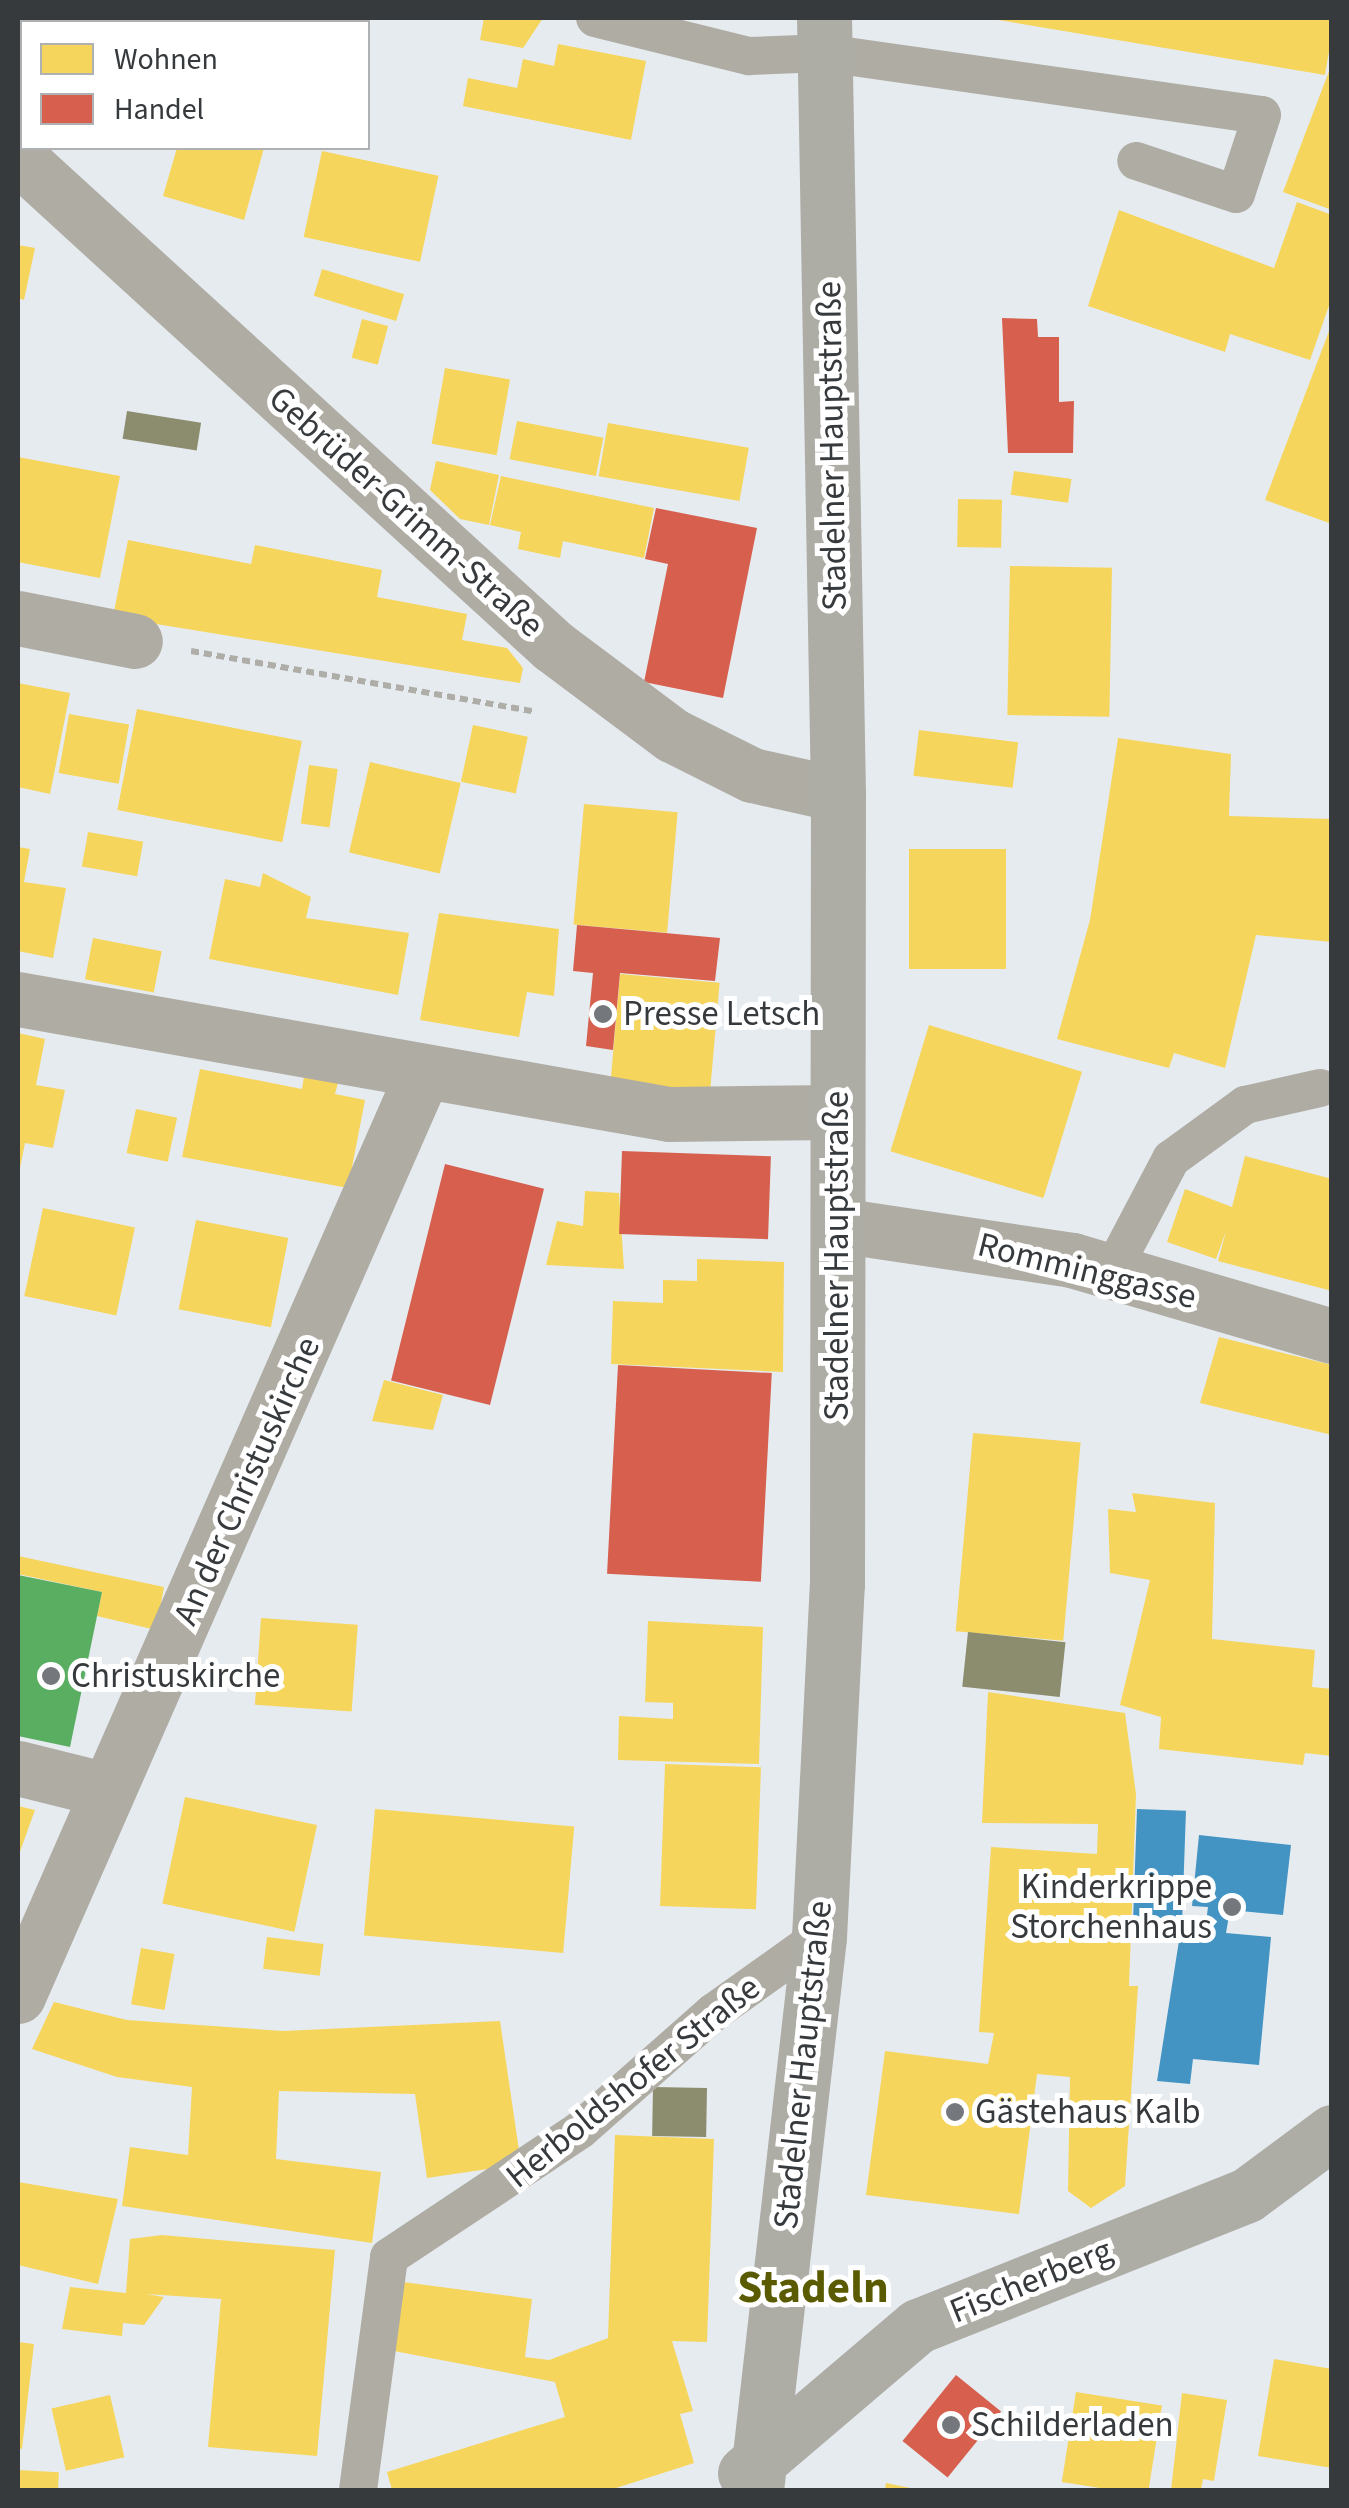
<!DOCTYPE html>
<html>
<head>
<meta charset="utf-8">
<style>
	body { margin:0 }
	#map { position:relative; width:1349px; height:2508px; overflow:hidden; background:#e6ebf0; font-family:"Source Sans 3",sans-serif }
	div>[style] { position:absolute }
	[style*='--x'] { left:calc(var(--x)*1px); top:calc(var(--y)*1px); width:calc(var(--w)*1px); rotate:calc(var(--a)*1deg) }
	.homes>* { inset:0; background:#f6d55c; transform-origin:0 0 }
	.shops>* { inset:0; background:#d6604d; transform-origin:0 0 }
	.schools>* { inset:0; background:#4393c3; transform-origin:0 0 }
	.public>* { inset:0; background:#5aae61 }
	.industry>* { inset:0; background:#8c8c6e; transform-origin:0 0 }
	.path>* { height:6px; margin-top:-3px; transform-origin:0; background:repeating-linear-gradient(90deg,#afada8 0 8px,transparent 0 13px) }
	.lane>* { height:38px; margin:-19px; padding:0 19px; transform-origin:19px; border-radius:19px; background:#afaca4 }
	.street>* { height:55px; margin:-27.5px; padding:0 27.5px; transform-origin:27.5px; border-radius:27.5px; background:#afaca4 }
	.secondary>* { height:55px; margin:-27.5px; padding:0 27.5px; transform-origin:27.5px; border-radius:27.5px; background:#adaca5 }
	.dots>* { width:28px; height:28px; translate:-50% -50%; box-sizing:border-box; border:5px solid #fff; border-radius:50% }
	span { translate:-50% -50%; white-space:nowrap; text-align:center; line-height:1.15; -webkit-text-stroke:10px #fff; paint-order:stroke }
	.street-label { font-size:35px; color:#373a3d }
	.poi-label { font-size:35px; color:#373a3d }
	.left { translate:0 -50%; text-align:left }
	.right { translate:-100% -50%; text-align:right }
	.district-label { font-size:45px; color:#5a5b00; font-weight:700 }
	.frame { position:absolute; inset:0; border:20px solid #373a3d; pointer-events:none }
	.legend { position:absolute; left:20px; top:20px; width:350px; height:130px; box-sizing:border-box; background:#fff; border:2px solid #afb0b1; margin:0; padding:12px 18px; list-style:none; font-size:30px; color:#373a3d }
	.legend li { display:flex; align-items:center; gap:20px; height:50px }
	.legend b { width:50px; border:2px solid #afb0b1 }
</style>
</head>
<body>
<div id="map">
	<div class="homes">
		<div style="clip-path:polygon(223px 18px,353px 18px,222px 22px)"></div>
		<div style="clip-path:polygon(484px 18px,543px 18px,523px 48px,480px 40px)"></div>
		<div style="clip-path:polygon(987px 18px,1332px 18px,1332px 34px,1325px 75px)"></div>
		<div style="clip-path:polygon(558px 44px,646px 61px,631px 140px,463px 106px,468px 78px,517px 88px,523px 59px,554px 66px)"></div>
		<div style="clip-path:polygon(1331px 66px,1332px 66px,1332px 210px,1283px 192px)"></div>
		<div style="clip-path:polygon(177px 148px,264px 148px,244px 220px,163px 196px)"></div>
		<div style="left:322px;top:151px;width:119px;height:88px;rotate:12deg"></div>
		<div style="clip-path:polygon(1297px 202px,1332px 215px,1332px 297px,1310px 360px,1230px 334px,1225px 352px,1088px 306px,1119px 210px,1274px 268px)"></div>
		<div style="clip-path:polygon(18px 245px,35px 248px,24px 300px,18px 298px)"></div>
		<div style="left:322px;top:269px;width:86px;height:28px;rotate:17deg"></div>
		<div style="left:362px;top:319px;width:27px;height:40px;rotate:15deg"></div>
		<div style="clip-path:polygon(1331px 326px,1332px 326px,1332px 524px,1265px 500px)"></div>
		<div style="left:445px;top:368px;width:66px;height:77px;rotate:10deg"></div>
		<div style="left:517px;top:421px;width:88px;height:39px;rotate:11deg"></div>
		<div style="left:608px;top:423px;width:143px;height:54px;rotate:10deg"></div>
		<div style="clip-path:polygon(18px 457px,120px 476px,100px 578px,18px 562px)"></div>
		<div style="clip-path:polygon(436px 461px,499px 475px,489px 525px,460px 519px,430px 490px)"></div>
		<div style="left:1014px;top:471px;width:58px;height:24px;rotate:8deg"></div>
		<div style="clip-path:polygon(501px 476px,654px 508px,644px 558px,563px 541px,560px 558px,518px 549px,521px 532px,490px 525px)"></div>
		<div style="left:958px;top:499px;width:44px;height:48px;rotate:1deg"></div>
		<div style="clip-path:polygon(128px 540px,251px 564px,255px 545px,382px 570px,377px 597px,467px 614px,462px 640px,507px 648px,523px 668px,520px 683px,113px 617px)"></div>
		<div style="left:1010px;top:566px;width:102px;height:149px;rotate:1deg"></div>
		<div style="clip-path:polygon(18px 683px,70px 693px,50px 794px,18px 787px)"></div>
		<div style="left:137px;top:709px;width:168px;height:103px;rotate:11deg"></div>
		<div style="left:69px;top:714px;width:61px;height:60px;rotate:10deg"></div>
		<div style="left:473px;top:725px;width:56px;height:58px;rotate:12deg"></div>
		<div style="left:919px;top:730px;width:100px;height:46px;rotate:7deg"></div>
		<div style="clip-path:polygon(1118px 738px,1231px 754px,1229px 816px,1332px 819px,1332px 942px,1256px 935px,1225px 1068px,1174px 1053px,1169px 1068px,1057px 1039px,1090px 920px)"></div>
		<div style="left:370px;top:762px;width:93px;height:93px;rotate:13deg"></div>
		<div style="left:309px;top:765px;width:29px;height:59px;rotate:8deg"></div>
		<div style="left:584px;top:804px;width:94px;height:121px;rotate:5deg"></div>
		<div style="left:88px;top:832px;width:56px;height:35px;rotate:10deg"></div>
		<div style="clip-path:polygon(18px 847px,30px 849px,24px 882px,66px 888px,53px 958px,18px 951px)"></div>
		<div style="left:909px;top:849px;width:97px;height:120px"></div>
		<div style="clip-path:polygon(263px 873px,311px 897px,306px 918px,409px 933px,398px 995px,209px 959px,225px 879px,260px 887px)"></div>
		<div style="clip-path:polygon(439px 913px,559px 929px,554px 996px,527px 992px,519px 1037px,420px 1020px)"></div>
		<div style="left:93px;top:938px;width:70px;height:42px;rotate:11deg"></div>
		<div style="left:620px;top:974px;width:100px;height:109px;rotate:5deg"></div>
		<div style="left:929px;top:1025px;width:160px;height:132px;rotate:17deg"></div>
		<div style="clip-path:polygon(18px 1033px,45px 1039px,36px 1085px,65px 1090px,53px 1148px,25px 1143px,19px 1173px)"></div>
		<div style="clip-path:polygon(200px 1069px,302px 1089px,304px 1076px,338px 1083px,335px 1094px,365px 1100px,348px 1188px,182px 1157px)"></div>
		<div style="left:136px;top:1109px;width:42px;height:45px;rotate:12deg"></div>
		<div style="clip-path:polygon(1245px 1156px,1332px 1179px,1332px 1291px,1218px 1261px,1226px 1231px,1216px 1259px,1167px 1242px,1185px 1189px,1232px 1207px)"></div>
		<div style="clip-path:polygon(585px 1191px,619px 1193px,624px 1269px,546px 1265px,557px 1221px,583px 1226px)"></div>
		<div style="left:43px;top:1208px;width:94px;height:90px;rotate:12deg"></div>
		<div style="left:196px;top:1220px;width:94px;height:91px;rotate:11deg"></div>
		<div style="clip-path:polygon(697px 1259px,784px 1262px,783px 1372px,611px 1364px,613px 1301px,663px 1303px,663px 1280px,697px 1281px)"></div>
		<div style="clip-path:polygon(1219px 1337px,1332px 1365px,1332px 1435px,1200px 1403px)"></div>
		<div style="clip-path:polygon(384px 1380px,443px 1395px,433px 1430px,372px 1421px)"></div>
		<div style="left:973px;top:1433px;width:108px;height:199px;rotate:5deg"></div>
		<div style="clip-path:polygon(1132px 1493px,1215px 1503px,1212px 1639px,1315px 1650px,1312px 1687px,1332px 1689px,1332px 1756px,1305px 1753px,1303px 1765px,1159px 1749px,1161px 1717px,1120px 1705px,1150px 1580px,1110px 1573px,1108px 1509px,1136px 1512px)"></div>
		<div style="clip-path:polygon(18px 1556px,164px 1587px,156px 1630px,97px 1616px,102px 1592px,18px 1574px)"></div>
		<div style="left:261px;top:1618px;width:97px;height:87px;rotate:4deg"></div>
		<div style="clip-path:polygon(648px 1621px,763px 1627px,759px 1764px,618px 1760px,619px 1716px,673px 1719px,673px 1703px,645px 1702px)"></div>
		<div style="clip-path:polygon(988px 1692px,1125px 1713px,1136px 1794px,1129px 1986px,1138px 1986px,1125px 2186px,1091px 2208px,1068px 2191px,1070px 2077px,1037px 2074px,1019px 2214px,866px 2195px,885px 2051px,988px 2064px,994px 2033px,979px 2032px,991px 1847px,1097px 1854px,1098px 1824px,982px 1823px)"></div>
		<div style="left:665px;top:1764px;width:96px;height:142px;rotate:2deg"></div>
		<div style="left:185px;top:1797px;width:135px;height:109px;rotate:12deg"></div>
		<div style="clip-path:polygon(18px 1806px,35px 1810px,18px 1857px)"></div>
		<div style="left:375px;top:1809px;width:200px;height:127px;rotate:5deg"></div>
		<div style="left:267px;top:1937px;width:57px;height:32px;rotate:7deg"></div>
		<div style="left:141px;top:1948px;width:34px;height:57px;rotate:10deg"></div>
		<div style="clip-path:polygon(54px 2002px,127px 2020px,283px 2031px,500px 2021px,521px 2164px,427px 2178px,415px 2094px,279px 2091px,276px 2159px,381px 2172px,372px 2243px,122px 2206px,130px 2147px,188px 2155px,192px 2087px,117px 2077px,32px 2049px)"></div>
		<div style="clip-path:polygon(615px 2135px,714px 2139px,707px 2342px,672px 2341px,693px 2411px,680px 2414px,694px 2463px,610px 2490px,392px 2490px,387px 2472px,565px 2417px,555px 2382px,394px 2351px,403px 2282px,532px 2299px,525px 2357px,549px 2360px,608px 2338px)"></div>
		<div style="clip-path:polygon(18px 2182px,118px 2199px,98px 2284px,18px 2265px)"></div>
		<div style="clip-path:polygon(162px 2235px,335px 2250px,317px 2456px,208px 2447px,221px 2299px,146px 2294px,164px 2297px,144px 2325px,123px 2323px,122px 2336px,62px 2329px,70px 2287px,126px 2293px,130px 2239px)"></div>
		<div style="clip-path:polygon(18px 2342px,34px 2344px,22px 2449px,18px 2448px)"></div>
		<div style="clip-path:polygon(1274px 2359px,1332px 2369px,1332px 2468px,1258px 2456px)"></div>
		<div style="left:1076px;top:2392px;width:87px;height:91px;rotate:9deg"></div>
		<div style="clip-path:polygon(1182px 2393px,1227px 2400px,1214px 2481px,1203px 2479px,1201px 2490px,1171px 2490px)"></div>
		<div style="left:110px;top:2395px;width:64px;height:60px;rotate:77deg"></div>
		<div style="left:18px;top:2470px;width:41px;height:20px;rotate:3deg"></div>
		<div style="clip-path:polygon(886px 2483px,915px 2489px,915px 2490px,885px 2490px)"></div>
	</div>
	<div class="shops">
		<div style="clip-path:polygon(1002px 318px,1037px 319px,1038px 337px,1059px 337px,1059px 402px,1074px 401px,1073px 453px,1008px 453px)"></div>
		<div style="clip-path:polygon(656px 508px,757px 528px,723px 698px,644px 682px,668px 564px,645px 559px)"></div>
		<div style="clip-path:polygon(577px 925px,720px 938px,715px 981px,620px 973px,613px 1050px,586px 1046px,593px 973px,573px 971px)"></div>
		<div style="left:622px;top:1151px;width:149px;height:83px;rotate:2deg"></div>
		<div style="left:445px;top:1164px;width:102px;height:223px;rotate:14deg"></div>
		<div style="left:618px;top:1365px;width:154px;height:209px;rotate:3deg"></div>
		<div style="left:956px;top:2375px;width:58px;height:85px;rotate:39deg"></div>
	</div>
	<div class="schools">
		<div style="left:1137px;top:1809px;width:49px;height:108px;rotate:2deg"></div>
		<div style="clip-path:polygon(1199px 1835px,1291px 1845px,1283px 1915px,1230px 1910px,1226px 1933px,1271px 1937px,1259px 2065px,1193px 2059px,1190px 2084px,1157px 2081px,1181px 1928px,1205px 1930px,1208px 1907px,1192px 1906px)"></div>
	</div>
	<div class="public">
		<div style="clip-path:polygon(18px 1575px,102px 1592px,70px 1747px,18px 1736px)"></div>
	</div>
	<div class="industry">
		<div style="left:127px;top:411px;width:75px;height:28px;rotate:9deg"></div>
		<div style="left:968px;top:1632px;width:98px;height:55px;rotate:6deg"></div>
		<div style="left:653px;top:2087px;width:54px;height:49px;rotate:1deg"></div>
	</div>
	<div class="path">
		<div style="--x:191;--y:651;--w:347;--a:10"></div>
	</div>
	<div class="lane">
		<div style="--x:595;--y:18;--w:159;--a:13.9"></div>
		<div style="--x:749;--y:56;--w:76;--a:-2.3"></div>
		<div style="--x:825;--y:53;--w:441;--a:8.1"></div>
		<div style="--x:1262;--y:115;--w:83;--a:108.2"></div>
		<div style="--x:1236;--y:194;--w:105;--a:-161.7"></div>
		<div style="--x:18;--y:27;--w:4;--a:14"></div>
		<div style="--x:1112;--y:1271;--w:127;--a:-62.2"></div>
		<div style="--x:1171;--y:1159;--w:92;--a:-36.1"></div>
		<div style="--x:1245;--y:1105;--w:77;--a:-12.8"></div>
		<div style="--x:358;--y:2490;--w:235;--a:-82.4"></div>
		<div style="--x:389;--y:2257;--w:229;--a:-33.6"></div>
		<div style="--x:580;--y:2130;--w:179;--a:-41.4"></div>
		<div style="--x:714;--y:2012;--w:129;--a:-35.5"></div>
	</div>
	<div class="street">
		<div style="--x:18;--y:157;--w:725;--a:42.43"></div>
		<div style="--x:553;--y:646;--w:149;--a:36.8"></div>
		<div style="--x:672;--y:735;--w:89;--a:26.6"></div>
		<div style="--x:752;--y:775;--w:88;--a:12.5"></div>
		<div style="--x:18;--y:618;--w:119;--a:11.1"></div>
		<div style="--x:18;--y:999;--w:661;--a:10.02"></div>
		<div style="--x:669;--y:1114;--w:168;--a:-0.7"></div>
		<div style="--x:838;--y:1225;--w:237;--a:8.5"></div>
		<div style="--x:1072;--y:1260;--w:271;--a:16.3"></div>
		<div style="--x:18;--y:1768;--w:91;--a:14"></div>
		<div style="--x:18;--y:1996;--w:1006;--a:-66.32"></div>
	</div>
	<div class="secondary">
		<div style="--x:745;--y:2473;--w:227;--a:-40.4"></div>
		<div style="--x:918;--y:2326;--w:354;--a:-21.7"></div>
		<div style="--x:1247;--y:2195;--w:106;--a:-36.5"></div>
		<div style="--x:756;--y:2490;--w:557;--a:-83.5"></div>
		<div style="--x:819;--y:1937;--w:353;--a:-87.1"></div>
		<div style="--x:837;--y:1584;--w:790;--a:-89.93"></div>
		<div style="--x:838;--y:794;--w:776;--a:-91.03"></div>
	</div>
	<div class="dots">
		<div style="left:603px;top:1014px;background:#74787c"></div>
		<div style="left:51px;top:1676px;background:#74787c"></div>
		<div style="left:1232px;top:1907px;background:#74787c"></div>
		<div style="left:955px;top:2112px;background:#74787c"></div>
		<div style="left:951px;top:2425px;background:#74787c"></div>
	</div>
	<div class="street-label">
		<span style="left:832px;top:446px;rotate:-91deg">Stadelner Hauptstraße</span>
		<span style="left:406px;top:512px;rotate:42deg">Gebrüder-Grimm-Straße</span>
		<span style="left:837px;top:1256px;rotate:-90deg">Stadelner Hauptstraße</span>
		<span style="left:1087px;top:1271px;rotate:14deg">Romminggasse</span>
		<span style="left:247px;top:1481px;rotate:-66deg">An der Christuskirche</span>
		<span style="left:803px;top:2065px;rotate:-84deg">Stadelner Hauptstraße</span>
		<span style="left:633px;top:2082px;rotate:-39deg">Herboldshofer Straße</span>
		<span style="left:1031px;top:2281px;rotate:-22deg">Fischerberg</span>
	</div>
	<div class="poi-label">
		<span class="left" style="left:623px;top:1014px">Presse Letsch</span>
		<span class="left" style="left:71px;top:1676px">Christuskirche</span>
		<span class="right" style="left:1212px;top:1907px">Kinderkrippe<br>Storchenhaus</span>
		<span class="left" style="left:975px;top:2112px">Gästehaus Kalb</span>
		<span class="left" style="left:971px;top:2425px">Schilderladen</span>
	</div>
	<div class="district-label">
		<span style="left:813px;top:2289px">Stadeln</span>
	</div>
	<div class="frame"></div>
	<ul class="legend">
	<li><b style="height:28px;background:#f6d55c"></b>Wohnen</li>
	<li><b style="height:28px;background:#d6604d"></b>Handel</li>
	</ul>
</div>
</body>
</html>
